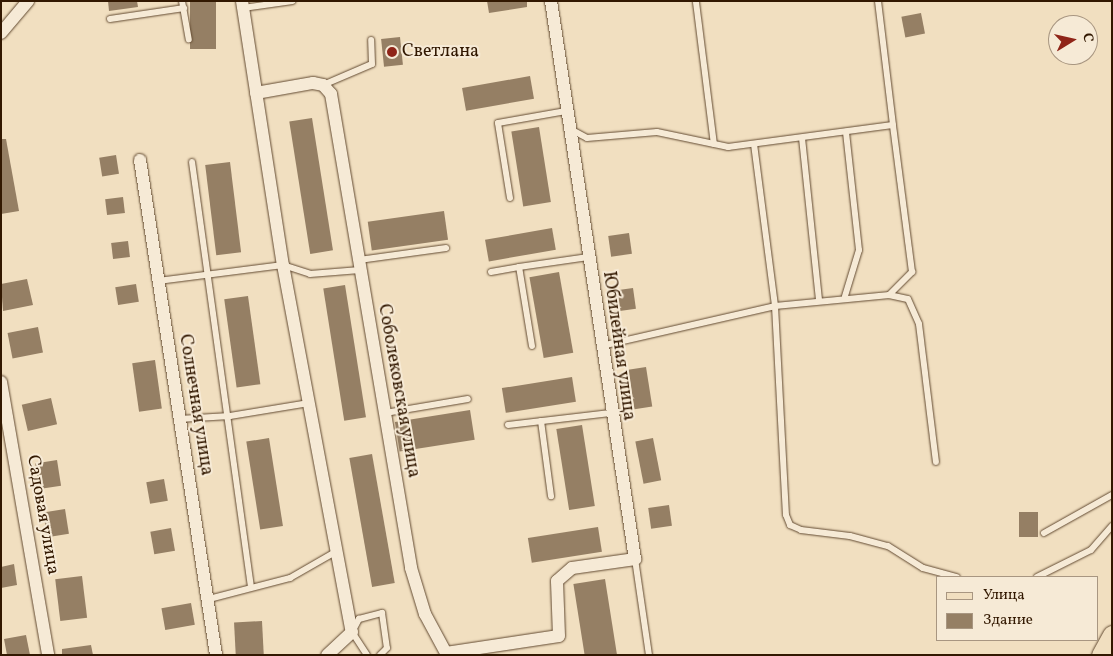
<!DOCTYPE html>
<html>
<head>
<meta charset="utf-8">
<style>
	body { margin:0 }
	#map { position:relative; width:1113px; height:656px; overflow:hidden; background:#f1dfc0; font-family:Vollkorn,serif }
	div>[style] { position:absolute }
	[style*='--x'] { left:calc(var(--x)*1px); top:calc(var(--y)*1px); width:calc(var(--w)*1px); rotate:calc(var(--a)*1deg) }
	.building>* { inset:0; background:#957f64; transform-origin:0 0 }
	.roads { filter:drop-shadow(0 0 1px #624a31) drop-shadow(0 0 1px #624a31) }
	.lane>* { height:6px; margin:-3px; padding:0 3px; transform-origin:3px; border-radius:3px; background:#f6ead6 }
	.street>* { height:12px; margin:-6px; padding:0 6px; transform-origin:6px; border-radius:6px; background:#f6ead6 }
	.primary>* { height:19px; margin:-9.5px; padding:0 9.5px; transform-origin:9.5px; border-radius:9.5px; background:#f1dfc0 }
	.dots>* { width:14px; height:14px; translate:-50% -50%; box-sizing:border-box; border:2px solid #f6ead6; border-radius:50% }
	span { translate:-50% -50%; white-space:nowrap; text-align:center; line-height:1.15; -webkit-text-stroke:4px #f6ead6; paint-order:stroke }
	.poi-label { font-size:18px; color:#321801 }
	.left { translate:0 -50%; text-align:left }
	.street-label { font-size:18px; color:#321801 }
	.frame { position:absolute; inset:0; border:2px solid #321801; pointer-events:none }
	.legend { position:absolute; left:936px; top:576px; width:162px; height:65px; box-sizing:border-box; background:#f6ead6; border:1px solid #a89681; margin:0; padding:6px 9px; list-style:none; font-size:15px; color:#321801 }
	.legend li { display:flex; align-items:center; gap:10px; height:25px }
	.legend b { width:25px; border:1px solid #a89681 }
	.north { position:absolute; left:1048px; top:15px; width:50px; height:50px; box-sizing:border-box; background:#f6ead6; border:1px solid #a89681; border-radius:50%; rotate:81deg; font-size:14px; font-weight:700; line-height:20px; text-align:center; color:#321801 }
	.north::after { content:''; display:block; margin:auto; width:18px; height:22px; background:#8f2418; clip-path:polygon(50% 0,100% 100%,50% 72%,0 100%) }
</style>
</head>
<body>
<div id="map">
	<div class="building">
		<div style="clip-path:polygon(108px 1px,137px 1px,138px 7px,109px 11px)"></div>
		<div style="left:190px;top:1px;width:26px;height:48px"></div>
		<div style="clip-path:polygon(487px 1px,527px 1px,527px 7px,489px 13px)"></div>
		<div style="left:921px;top:13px;width:21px;height:20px;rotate:79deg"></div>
		<div style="left:400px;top:37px;width:28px;height:19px;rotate:84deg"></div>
		<div style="left:530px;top:76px;width:23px;height:69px;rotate:80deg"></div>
		<div style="left:312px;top:118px;width:134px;height:23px;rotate:81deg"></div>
		<div style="left:539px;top:127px;width:76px;height:28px;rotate:81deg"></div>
		<div style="clip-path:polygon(1px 139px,6px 139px,19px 211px,1px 214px)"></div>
		<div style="left:116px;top:155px;width:19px;height:17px;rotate:81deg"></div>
		<div style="left:230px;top:162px;width:91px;height:25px;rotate:83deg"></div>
		<div style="left:123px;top:197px;width:16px;height:18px;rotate:83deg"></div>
		<div style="left:444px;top:211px;width:29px;height:77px;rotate:82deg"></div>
		<div style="left:552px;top:228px;width:22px;height:68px;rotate:80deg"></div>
		<div style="left:629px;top:233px;width:21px;height:21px;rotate:82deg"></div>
		<div style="left:128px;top:241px;width:16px;height:17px;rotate:83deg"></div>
		<div style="left:559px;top:272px;width:82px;height:30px;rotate:80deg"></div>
		<div style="clip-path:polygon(27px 279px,33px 305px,3px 311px,1px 284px)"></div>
		<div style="left:136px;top:284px;width:18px;height:21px;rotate:81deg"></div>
		<div style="left:345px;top:285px;width:134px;height:22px;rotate:81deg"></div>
		<div style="left:633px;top:288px;width:21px;height:20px;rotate:82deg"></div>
		<div style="left:248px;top:296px;width:89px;height:24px;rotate:82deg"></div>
		<div style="left:38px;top:327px;width:26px;height:31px;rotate:79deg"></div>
		<div style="left:155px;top:360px;width:49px;height:23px;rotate:82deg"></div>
		<div style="left:646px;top:367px;width:40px;height:18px;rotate:81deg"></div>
		<div style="left:572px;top:377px;width:25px;height:71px;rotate:81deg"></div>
		<div style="left:51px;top:398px;width:27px;height:30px;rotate:77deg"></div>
		<div style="left:470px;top:410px;width:30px;height:76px;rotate:81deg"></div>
		<div style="left:582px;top:425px;width:82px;height:26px;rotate:81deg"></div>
		<div style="left:269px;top:438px;width:89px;height:23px;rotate:81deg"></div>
		<div style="left:653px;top:438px;width:43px;height:18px;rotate:79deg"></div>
		<div style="left:372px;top:454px;width:131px;height:23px;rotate:80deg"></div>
		<div style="left:57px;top:460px;width:26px;height:22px;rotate:81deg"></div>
		<div style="left:164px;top:479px;width:22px;height:18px;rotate:80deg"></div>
		<div style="left:669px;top:505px;width:21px;height:21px;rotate:82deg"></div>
		<div style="left:65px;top:509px;width:25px;height:22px;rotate:81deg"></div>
		<div style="left:1019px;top:512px;width:19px;height:25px"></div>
		<div style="left:598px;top:527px;width:25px;height:71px;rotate:81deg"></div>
		<div style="left:171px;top:528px;width:23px;height:21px;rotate:80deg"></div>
		<div style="clip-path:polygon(14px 564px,17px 585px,1px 588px,1px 567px)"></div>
		<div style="left:82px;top:576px;width:42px;height:27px;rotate:83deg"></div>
		<div style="left:605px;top:579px;width:77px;height:32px;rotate:81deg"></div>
		<div style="left:191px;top:603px;width:22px;height:30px;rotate:80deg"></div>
		<div style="left:262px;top:621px;width:34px;height:28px;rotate:87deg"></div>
		<div style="clip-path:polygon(26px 635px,30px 655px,7px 655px,4px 639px)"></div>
		<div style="clip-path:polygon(91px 645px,93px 655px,62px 655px,62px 649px)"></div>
	</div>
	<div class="roads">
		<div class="lane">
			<div style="--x:182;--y:1;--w:39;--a:80"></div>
			<div style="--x:696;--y:2;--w:143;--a:82.8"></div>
			<div style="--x:243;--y:8;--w:50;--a:-8"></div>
			<div style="--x:110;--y:19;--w:75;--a:-8.5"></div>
			<div style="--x:323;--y:85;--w:53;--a:-23.2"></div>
			<div style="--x:372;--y:64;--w:24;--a:-92"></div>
			<div style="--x:570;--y:129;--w:19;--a:28"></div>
			<div style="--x:587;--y:138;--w:70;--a:-4.9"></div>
			<div style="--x:657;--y:132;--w:73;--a:11.9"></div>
			<div style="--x:728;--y:147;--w:166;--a:-7.6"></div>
			<div style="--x:893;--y:125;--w:125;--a:-96.9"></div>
			<div style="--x:802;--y:138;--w:162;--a:84"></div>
			<div style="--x:754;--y:144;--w:163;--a:82.6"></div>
			<div style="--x:775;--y:306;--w:209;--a:87"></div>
			<div style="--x:786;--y:515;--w:11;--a:68"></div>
			<div style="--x:790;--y:525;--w:12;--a:24"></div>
			<div style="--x:801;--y:530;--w:49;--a:7"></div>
			<div style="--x:850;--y:536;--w:39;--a:15"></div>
			<div style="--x:888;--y:546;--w:41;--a:32.2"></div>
			<div style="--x:923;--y:568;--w:35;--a:15"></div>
			<div style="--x:192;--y:162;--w:427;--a:82.1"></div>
			<div style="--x:510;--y:198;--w:76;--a:-99.1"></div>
			<div style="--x:498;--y:123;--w:69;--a:-10"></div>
			<div style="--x:359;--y:260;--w:88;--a:-7.9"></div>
			<div style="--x:491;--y:272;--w:28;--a:-10"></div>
			<div style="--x:158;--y:281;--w:126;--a:-7.3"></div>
			<div style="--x:283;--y:265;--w:28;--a:18"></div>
			<div style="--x:310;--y:274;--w:50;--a:-4.6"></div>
			<div style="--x:889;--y:295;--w:19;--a:12"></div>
			<div style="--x:908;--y:299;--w:27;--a:66"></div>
			<div style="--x:919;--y:324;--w:139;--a:83"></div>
			<div style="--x:845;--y:296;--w:48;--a:-73.1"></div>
			<div style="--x:859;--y:250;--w:119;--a:-96.3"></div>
			<div style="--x:532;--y:346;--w:80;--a:-99.3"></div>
			<div style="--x:519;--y:267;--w:70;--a:-8.2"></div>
			<div style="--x:601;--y:346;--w:179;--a:-12.9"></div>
			<div style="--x:775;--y:306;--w:115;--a:-5.5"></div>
			<div style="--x:889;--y:295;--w:33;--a:-45"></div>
			<div style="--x:912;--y:272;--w:148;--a:-97.4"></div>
			<div style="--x:385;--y:413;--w:84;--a:-9.6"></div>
			<div style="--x:179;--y:419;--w:51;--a:-3.4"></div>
			<div style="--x:230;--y:416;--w:80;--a:-9.3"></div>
			<div style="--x:541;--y:421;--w:76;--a:82.4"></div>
			<div style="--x:508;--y:425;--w:103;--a:-6.7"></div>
			<div style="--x:1044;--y:533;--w:78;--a:-29.2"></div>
			<div style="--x:635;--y:559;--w:97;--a:81.7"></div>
			<div style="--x:1037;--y:577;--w:60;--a:-26.6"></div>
			<div style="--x:1091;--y:550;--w:32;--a:-49"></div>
			<div style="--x:209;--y:599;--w:84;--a:-14.5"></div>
			<div style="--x:290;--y:578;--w:54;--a:-29.9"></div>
			<div style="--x:367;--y:655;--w:27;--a:-123"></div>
			<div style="--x:352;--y:632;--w:15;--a:-62"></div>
			<div style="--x:359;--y:619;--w:24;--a:-15"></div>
			<div style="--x:382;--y:613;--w:35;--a:82"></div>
			<div style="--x:387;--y:648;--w:10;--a:135"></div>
		</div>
		<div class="street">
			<div style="--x:242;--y:1;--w:267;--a:81.2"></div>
			<div style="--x:283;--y:265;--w:373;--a:79.4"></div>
			<div style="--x:352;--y:632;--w:34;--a:137"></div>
			<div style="--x:1;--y:33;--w:42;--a:-49.8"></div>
			<div style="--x:256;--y:93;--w:58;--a:-10"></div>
			<div style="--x:313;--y:83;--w:10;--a:11"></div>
			<div style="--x:323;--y:85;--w:12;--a:48"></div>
			<div style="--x:331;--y:94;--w:481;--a:80.4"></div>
			<div style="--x:411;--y:568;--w:48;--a:73.1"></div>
			<div style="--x:425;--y:614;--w:44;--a:61.7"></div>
			<div style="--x:446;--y:653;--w:114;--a:-8.6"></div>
			<div style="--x:559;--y:636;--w:55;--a:-92.1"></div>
			<div style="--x:557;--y:581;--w:20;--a:-41"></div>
			<div style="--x:572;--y:568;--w:64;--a:-8.1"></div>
			<div style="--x:635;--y:559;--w:564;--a:-98.56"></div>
			<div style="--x:140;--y:160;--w:501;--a:81.27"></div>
			<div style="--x:1;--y:382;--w:277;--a:80.2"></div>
		</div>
		<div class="primary">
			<div style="--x:1101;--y:655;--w:23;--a:-61"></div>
		</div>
	</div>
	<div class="dots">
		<div style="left:392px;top:52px;background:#8f2418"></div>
	</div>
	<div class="poi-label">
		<span class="left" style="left:402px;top:52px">Светлана</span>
	</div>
	<div class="street-label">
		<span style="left:618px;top:346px;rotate:82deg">Юбилейная улица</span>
		<span style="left:398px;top:391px;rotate:80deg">Соболековская улица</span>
		<span style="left:195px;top:405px;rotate:81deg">Солнечная улица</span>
		<span style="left:42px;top:515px;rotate:80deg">Садовая улица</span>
	</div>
	<div class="frame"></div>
	<ul class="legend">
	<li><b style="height:6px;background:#f1dfc0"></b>Улица</li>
	<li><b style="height:14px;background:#957f64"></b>Здание</li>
	</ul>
	<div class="north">С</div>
</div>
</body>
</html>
